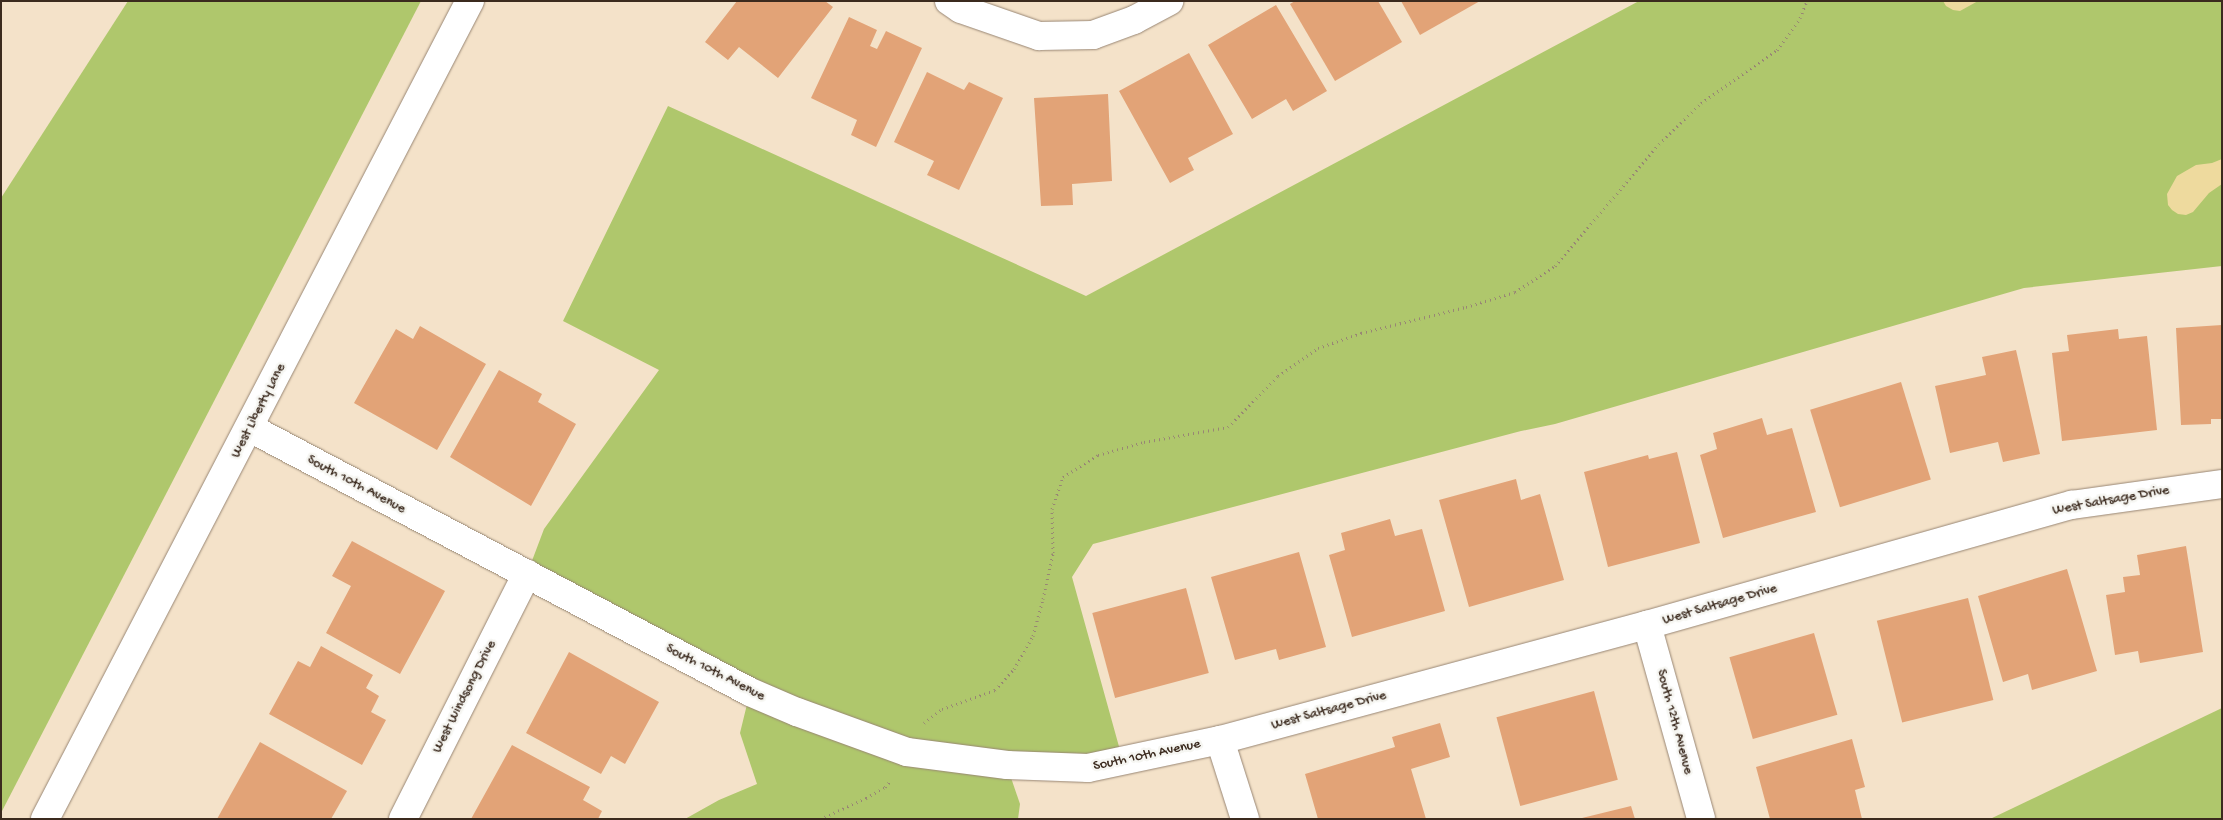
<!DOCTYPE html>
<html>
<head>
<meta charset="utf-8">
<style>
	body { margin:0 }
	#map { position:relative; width:2223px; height:820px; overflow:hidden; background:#f4e2c9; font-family:"Gochi Hand",sans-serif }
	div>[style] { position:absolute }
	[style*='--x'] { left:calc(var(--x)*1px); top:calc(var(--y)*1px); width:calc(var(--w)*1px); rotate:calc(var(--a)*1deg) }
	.green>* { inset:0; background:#afc76c }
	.sand>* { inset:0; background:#eeda9e }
	.building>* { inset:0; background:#e2a377; transform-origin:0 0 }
	.path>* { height:3px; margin-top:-1.5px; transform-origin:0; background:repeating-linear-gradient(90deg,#988674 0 1px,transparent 0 5px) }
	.roads { filter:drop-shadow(0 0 1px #988674) drop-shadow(0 0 1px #988674) }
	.street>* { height:28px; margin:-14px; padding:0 14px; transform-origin:14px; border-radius:14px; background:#fff }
	.secondary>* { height:28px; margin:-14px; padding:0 14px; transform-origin:14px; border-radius:14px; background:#fff }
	span { translate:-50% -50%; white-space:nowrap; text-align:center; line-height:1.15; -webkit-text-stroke:5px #f6f6f2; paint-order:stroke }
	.street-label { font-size:14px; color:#3b2a1e }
	.frame { position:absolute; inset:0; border:2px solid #3b2a1e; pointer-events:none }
</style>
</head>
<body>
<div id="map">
	<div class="green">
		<div style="clip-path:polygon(128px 1px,421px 1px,1px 813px,1px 198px)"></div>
		<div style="clip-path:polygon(1639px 1px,2222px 1px,2222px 266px,2024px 288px,1555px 424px,1521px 431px,1093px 544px,1072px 577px,1123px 761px,1007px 766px,1020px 804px,1018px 819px,685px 819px,719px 800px,757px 784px,740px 733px,750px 692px,527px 574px,544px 529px,659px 370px,563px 321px,668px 106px,1086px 296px)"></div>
		<div style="clip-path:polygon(2222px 708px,2222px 819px,1990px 819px)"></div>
	</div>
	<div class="sand">
		<div style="clip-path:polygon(1943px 1px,1978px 1px,1960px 11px,1953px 10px,1946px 6px)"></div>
		<div style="clip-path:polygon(2222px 159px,2222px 184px,2209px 193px,2193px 212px,2186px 215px,2178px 214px,2172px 210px,2168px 205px,2167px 194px,2177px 176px,2196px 165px,2212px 163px)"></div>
	</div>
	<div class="building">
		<div style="clip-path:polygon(737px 1px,825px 1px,833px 7px,778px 78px,739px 47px,728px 60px,705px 42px)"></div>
		<div style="clip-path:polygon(1295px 1px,1378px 1px,1402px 42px,1335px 81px,1290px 4px)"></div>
		<div style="clip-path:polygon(1401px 1px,1480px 1px,1420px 35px)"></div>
		<div style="clip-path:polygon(1276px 5px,1327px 91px,1293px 111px,1286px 99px,1252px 119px,1208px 45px)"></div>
		<div style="clip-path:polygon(849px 17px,877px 30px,870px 46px,877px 49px,886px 31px,922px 48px,876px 147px,851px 135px,857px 120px,811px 98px)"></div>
		<div style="clip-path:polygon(1189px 53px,1233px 134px,1188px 158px,1194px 170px,1170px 183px,1119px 91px)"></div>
		<div style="clip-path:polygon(927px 72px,964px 90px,969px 82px,1003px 98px,959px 190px,927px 175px,934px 161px,894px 142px)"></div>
		<div style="clip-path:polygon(1108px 94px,1112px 181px,1072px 184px,1073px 205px,1041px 206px,1034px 98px)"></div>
		<div style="clip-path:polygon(2222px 325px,2222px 419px,2211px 419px,2211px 424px,2181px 425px,2176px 328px)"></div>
		<div style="clip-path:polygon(420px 326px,486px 364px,437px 450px,354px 403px,396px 329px,413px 339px)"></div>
		<div style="clip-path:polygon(2118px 329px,2119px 339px,2147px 336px,2157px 430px,2062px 441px,2052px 353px,2069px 351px,2067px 335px)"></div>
		<div style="clip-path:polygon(2016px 350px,2040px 454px,2003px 462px,1998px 442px,1950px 453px,1935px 386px,1986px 375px,1982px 357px)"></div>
		<div style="clip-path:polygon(499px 370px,542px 394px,538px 402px,576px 424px,531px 506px,450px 457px)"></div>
		<div style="left:1901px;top:382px;width:102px;height:95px;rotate:73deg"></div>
		<div style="clip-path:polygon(1762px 418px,1767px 435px,1792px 428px,1816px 512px,1723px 538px,1700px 455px,1717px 449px,1713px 433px)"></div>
		<div style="clip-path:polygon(1677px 452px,1700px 543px,1608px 567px,1584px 472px,1648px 455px,1649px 459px)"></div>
		<div style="clip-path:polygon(1516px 479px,1521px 500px,1540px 494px,1564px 580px,1469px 607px,1439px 500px)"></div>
		<div style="clip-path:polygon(1390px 519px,1395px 536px,1422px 529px,1445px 611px,1352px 637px,1329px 555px,1345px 550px,1341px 533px)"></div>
		<div style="clip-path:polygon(352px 541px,445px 591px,400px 674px,326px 633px,351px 586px,332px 576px)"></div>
		<div style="clip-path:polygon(2186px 546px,2203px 652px,2140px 663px,2138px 651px,2115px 655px,2106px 595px,2125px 592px,2123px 577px,2140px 575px,2137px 555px)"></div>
		<div style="clip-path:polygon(1299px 552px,1326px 647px,1279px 660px,1276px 649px,1235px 660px,1211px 577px)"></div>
		<div style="clip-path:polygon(2067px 569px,2097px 671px,2032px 690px,2028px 674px,2003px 682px,1978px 596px)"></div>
		<div style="left:1186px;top:588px;width:88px;height:97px;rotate:75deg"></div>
		<div style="left:1968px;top:598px;width:105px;height:94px;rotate:76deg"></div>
		<div style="left:1814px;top:633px;width:85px;height:88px;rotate:74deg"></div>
		<div style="clip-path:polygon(321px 646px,373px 675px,366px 688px,379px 696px,371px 712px,386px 720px,362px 765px,269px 714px,298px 661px,310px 667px)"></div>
		<div style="clip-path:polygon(569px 652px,659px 702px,625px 764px,611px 756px,601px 774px,526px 733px)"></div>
		<div style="left:1594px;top:691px;width:92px;height:101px;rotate:75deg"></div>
		<div style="clip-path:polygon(1440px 723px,1450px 757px,1411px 769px,1426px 819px,1318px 819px,1305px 774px,1395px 747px,1392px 737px)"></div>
		<div style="clip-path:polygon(1852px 739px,1865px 787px,1855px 790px,1862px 819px,1770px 819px,1756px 767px)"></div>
		<div style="clip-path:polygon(260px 742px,347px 791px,331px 819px,217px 819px)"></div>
		<div style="clip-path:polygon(512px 745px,590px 787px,583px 800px,602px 811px,598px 819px,471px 819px)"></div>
		<div style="clip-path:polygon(1631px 806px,1635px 819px,1582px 819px,1582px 818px)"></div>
	</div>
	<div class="path">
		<div style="--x:924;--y:723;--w:23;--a:-38"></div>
		<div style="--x:942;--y:709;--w:56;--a:-19.7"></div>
		<div style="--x:995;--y:690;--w:28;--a:-48"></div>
		<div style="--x:1014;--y:669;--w:38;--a:-60"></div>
		<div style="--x:1033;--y:636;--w:38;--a:-75"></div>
		<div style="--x:1043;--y:599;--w:47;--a:-77.7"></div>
		<div style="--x:1053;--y:553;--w:44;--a:-91.3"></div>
		<div style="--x:1052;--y:509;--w:34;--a:-71"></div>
		<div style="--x:1063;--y:477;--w:41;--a:-32.2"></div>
		<div style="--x:1098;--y:455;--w:48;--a:-15.8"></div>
		<div style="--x:1144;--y:442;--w:85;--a:-10.1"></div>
		<div style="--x:1228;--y:427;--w:71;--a:-45.6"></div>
		<div style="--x:1278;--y:376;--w:49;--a:-35"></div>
		<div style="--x:1318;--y:348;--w:46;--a:-19.2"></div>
		<div style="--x:1361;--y:333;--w:108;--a:-13.9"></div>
		<div style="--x:1466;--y:307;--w:51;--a:-17"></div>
		<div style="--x:1515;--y:292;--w:48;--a:-33"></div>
		<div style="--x:1555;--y:266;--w:160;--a:-49.6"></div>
		<div style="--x:1659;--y:144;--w:59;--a:-44.3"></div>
		<div style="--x:1701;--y:103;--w:93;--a:-34.9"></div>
		<div style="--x:1777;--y:50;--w:39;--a:-54"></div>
		<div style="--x:1800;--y:18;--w:18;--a:-68"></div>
		<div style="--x:820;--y:819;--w:51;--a:-24.5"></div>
		<div style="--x:866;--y:798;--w:22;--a:-30"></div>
		<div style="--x:885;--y:787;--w:9;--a:-49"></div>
	</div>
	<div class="roads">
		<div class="street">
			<div style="--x:949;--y:1;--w:14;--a:34"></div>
			<div style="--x:961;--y:9;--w:83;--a:19.1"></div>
			<div style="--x:1039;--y:36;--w:54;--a:-1.1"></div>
			<div style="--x:1093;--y:35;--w:44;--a:-20.1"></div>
			<div style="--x:1134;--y:20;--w:40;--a:-28"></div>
			<div style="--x:250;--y:428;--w:565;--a:27.83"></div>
			<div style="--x:750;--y:692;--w:51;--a:23.1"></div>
			<div style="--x:797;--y:712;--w:117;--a:20"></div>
			<div style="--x:907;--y:752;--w:101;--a:7.4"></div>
			<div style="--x:1007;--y:765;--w:81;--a:2.1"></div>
			<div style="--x:1088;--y:768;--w:135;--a:-12"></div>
			<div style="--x:1220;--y:740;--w:442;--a:-15.1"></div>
			<div style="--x:1647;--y:625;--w:442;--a:-15.8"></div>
			<div style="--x:2072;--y:505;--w:151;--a:-8"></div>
			<div style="--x:1647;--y:625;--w:201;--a:74.4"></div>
			<div style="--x:1220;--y:740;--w:83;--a:72.4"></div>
			<div style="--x:403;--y:819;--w:275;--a:-63.2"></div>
		</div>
		<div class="secondary">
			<div style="--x:45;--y:819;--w:922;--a:-62.55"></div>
		</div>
	</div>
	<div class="street-label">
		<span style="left:259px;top:411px;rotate:-63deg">West Liberty Lane</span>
		<span style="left:356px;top:485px;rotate:28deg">South 10th Avenue</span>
		<span style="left:2111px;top:501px;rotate:-10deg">West Saltsage Drive</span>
		<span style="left:1720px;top:605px;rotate:-16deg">West Saltsage Drive</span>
		<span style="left:715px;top:673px;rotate:27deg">South 10th Avenue</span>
		<span style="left:465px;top:697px;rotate:-63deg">West Windsong Drive</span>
		<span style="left:1329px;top:711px;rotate:-15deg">West Saltsage Drive</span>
		<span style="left:1674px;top:722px;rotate:75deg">South 12th Avenue</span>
		<span style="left:1147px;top:756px;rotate:-12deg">South 10th Avenue</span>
	</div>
	<div class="frame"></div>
</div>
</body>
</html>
